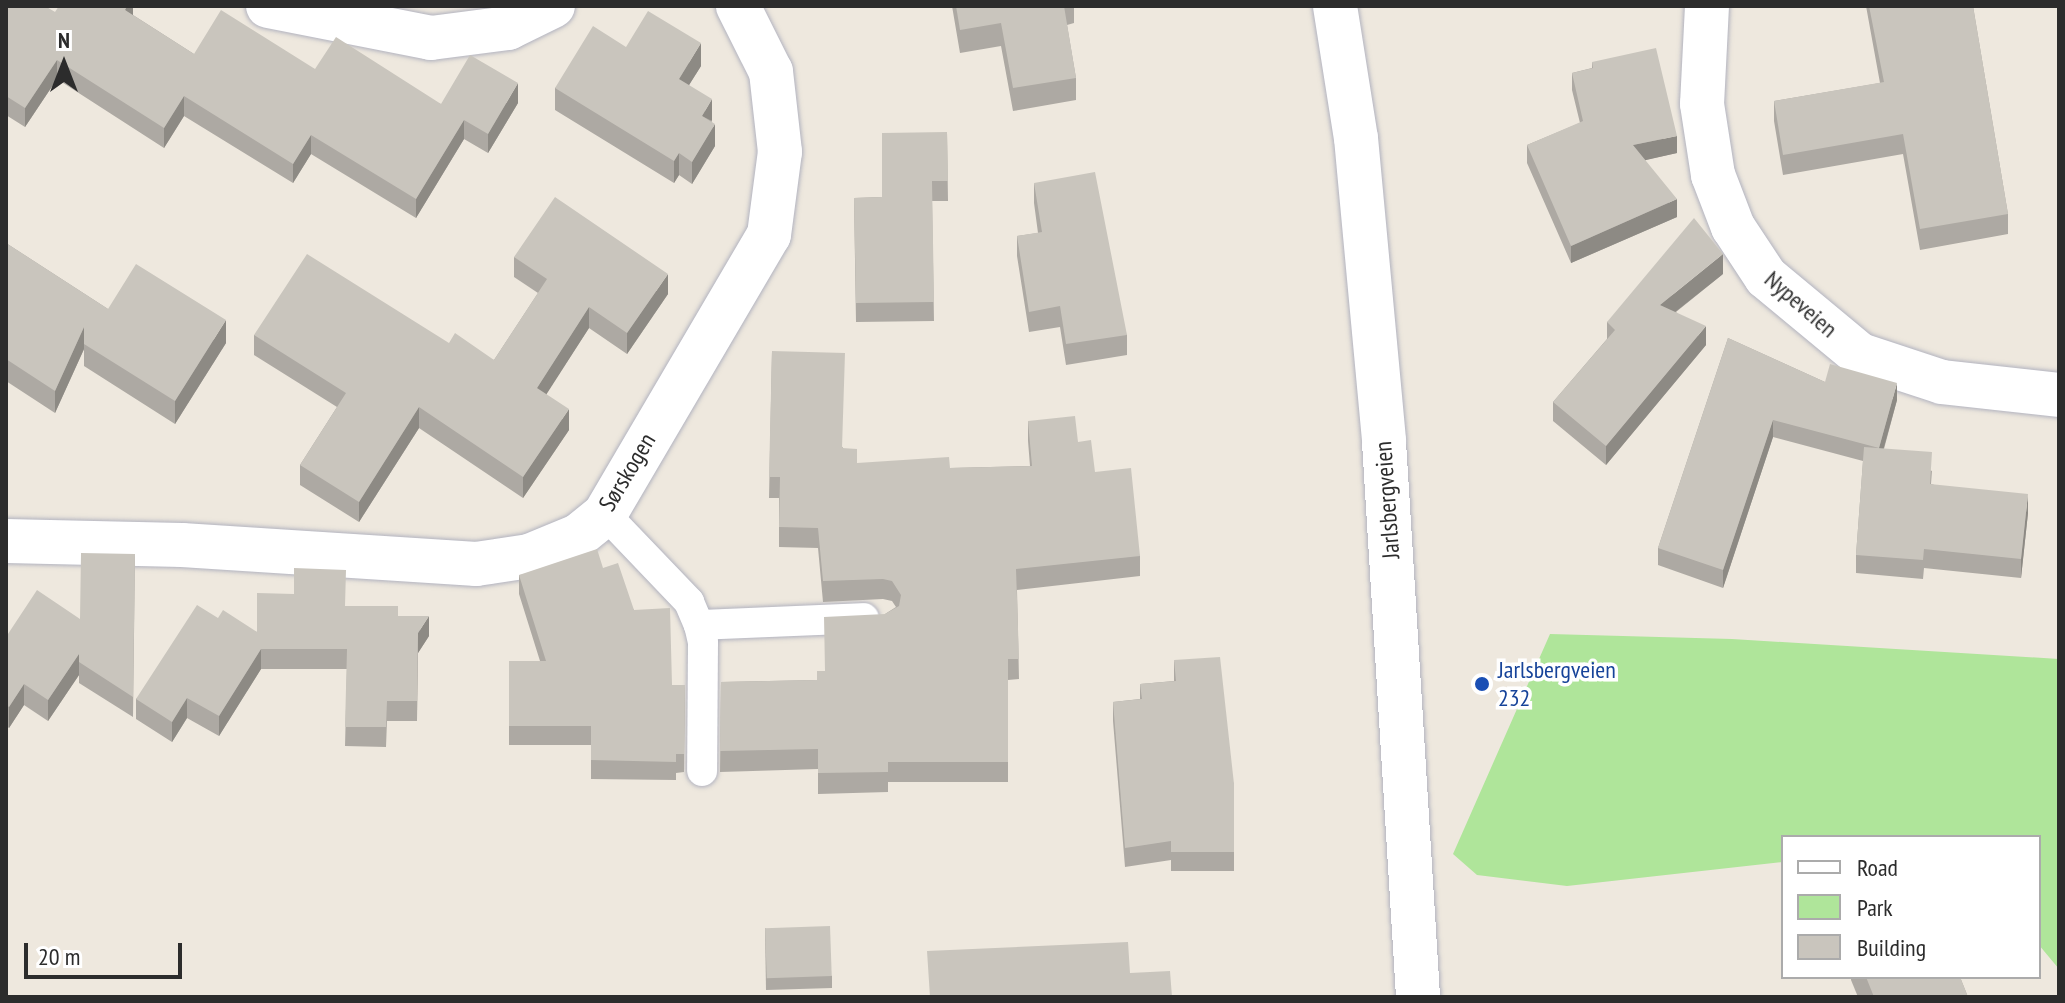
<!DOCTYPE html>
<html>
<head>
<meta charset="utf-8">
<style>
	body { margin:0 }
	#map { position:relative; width:2065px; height:1003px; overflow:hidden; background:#eee8de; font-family:"PT Sans Narrow",sans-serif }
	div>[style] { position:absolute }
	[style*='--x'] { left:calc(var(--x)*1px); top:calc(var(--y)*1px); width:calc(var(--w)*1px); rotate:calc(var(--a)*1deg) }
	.green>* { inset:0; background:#afe59a }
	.roads { filter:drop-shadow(0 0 2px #b2b3bf) drop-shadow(0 0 2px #b2b3bf) }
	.lane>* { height:30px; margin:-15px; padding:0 15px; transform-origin:15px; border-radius:15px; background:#fff }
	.street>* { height:44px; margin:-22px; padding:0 22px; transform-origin:22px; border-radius:22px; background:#fff }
	.secondary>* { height:44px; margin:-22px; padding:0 22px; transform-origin:22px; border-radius:22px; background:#fff }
	.wall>* { inset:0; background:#ada9a3 }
	.shaded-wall>* { inset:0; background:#8d8a84 }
	.building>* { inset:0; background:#c9c5bd; transform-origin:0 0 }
	.dots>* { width:22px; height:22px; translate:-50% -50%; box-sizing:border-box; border:4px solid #fff; border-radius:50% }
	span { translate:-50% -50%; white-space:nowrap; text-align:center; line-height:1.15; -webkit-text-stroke:7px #fff; paint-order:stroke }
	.street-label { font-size:24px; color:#2c2c2c }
	.transit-label { font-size:24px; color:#164399 }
	.left { translate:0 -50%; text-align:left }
	.frame { position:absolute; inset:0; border:8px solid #2c2c2c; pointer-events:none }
	.legend { position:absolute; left:1781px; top:835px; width:260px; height:144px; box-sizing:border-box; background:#fff; border:2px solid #ababab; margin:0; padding:10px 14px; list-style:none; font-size:24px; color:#2c2c2c }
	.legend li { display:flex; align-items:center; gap:16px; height:40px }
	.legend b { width:40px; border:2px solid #ababab }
	.north { position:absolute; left:24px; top:24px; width:80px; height:80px; -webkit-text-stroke:6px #fff; paint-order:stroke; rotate:0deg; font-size:22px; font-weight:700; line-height:32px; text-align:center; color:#2c2c2c }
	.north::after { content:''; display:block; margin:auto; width:28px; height:36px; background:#2c2c2c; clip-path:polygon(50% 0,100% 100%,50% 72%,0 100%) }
	.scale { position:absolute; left:24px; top:943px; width:158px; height:36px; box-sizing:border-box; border:4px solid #2c2c2c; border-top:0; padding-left:10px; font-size:24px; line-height:28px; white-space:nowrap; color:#2c2c2c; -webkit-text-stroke:6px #fff; paint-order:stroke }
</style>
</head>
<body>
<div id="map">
	<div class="green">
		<div style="clip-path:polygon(1550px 634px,1732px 639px,2059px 659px,2059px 969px,2039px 945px,2039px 837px,1783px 837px,1783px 862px,1567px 886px,1477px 875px,1453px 854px)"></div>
	</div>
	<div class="roads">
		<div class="lane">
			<div style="--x:605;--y:514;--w:122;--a:46.3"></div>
			<div style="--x:689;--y:602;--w:25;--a:67"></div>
			<div style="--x:699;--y:625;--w:17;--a:77"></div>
			<div style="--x:703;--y:642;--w:129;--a:90.4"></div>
			<div style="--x:699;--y:625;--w:165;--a:-2.4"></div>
		</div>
		<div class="street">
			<div style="--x:268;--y:6;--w:166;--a:11.1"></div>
			<div style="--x:431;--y:38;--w:78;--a:-7.4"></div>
			<div style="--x:508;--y:28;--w:50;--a:-26.1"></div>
			<div style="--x:1707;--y:6;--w:98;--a:92.9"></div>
			<div style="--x:1702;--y:104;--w:72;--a:81.2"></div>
			<div style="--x:1713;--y:175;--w:56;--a:69"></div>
			<div style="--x:1733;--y:227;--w:60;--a:56.6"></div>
			<div style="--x:1766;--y:277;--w:122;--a:39.7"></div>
			<div style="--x:1860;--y:355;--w:86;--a:18.2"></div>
			<div style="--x:1942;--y:382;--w:118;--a:6.3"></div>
			<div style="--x:6;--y:541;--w:176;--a:1.3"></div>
			<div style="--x:182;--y:545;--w:295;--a:3.7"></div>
			<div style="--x:476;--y:564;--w:54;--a:-8.6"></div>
			<div style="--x:529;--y:556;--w:53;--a:-22.2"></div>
			<div style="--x:578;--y:536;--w:35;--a:-39"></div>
			<div style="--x:605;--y:514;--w:324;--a:-59.6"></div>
			<div style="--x:769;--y:235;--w:84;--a:-82.5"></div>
			<div style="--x:780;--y:152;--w:81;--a:-96.4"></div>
			<div style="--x:771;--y:72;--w:74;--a:-116.6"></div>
		</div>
		<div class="secondary">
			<div style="--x:1335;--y:6;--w:134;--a:81"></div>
			<div style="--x:1356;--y:138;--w:305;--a:84.7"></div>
			<div style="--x:1384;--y:442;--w:556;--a:86.49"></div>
		</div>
	</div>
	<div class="wall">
		<div style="clip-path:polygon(6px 6px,55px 12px,133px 6px,133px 15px,194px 54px,315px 69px,441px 104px,518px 103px,488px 153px,464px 139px,416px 218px,311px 154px,293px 183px,184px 116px,164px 148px,57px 79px,25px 127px,6px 115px)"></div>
		<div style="clip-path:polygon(952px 6px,1080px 6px,1074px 7px,1074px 23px,1067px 25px,1076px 78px,1076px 100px,1013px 111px,1001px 46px,960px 53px)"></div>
		<div style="clip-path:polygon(1866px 6px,1973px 6px,2008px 214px,2008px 234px,1920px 250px,1903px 154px,1783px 175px,1774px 121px,1774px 101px,1880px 83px)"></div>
		<div style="clip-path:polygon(626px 47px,701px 66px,689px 85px,712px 122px,715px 146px,692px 184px,679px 175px,674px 183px,555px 110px,555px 88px)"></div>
		<div style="clip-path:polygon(1592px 62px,1677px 153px,1645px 160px,1677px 217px,1571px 263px,1527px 163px,1527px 145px,1580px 123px,1572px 90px,1572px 73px,1592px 68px)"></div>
		<div style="clip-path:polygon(947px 132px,948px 201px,932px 201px,934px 321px,856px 322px,854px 198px,882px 197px)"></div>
		<div style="clip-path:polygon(1034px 183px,1127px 335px,1127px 355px,1066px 365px,1060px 327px,1029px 332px,1017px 256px,1017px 236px,1038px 233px,1034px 203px)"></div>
		<div style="clip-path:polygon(6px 243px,108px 309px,226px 343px,175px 424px,84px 366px,84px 349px,55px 413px,6px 381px)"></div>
		<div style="clip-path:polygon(514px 257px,668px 294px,627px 354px,589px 328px,546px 394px,569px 430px,523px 498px,419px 428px,359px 522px,300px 485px,300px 465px,337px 407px,254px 355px,254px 335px,449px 343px,494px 360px,538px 293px,514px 277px)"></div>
		<div style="clip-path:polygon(1723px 274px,1676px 312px,1706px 345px,1606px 465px,1553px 421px,1553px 402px,1607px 339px,1607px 322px)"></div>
		<div style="clip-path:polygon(1728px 338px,1825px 382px,1897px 400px,1884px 449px,1932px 471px,1931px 484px,2028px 513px,2021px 578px,1924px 568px,1923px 579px,1856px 573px,1856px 555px,1863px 461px,1773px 437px,1723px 588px,1658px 565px,1658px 548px)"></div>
		<div style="clip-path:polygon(772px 351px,843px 448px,857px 463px,950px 468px,1030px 466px,1028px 441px,1028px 421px,1078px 442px,1140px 556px,1140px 576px,1017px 590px,1019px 679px,1008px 680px,1008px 782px,888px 782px,888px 792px,818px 794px,818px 769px,720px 772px,721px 682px,817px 680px,825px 671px,885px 614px,896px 607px,892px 601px,883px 599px,823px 602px,818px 548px,779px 547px,779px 498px,769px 498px)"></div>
		<div style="clip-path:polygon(135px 554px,133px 717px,79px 683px,79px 675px,48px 721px,24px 705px,9px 728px,6px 726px,6px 637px,80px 619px)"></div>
		<div style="clip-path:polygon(603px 568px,634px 610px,672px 685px,685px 685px,684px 772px,676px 773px,676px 780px,591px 779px,591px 745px,509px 745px,509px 661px,540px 661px,519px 594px,519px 575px)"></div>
		<div style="clip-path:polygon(346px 606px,398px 616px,429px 636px,418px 653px,417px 721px,387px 721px,386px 747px,345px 746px,347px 669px,261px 669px,219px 736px,187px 718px,172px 742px,136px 719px,136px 699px,218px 618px,257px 632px)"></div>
		<div style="clip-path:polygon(1174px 660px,1234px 784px,1234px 871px,1171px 871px,1171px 860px,1125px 867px,1113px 721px,1113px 702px,1140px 699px,1140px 684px,1174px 681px)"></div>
		<div style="clip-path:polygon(765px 928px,832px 976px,832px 988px,766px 990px)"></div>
		<div style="clip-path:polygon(1851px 977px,1960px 977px,1968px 997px,1858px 997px,1851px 980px)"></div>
	</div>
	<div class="shaded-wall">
		<div style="clip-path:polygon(127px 6px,133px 6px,133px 17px,125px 10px)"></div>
		<div style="clip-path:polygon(701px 43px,701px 66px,679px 101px,679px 79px)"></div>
		<div style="clip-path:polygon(57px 60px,57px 79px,25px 127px,25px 108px)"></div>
		<div style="clip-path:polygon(518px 83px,518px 103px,488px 153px,488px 134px)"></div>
		<div style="clip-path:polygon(184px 96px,184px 116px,164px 148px,164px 128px)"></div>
		<div style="clip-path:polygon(712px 99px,712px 121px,702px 116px)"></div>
		<div style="clip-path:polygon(464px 120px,464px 139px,416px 218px,416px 199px)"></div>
		<div style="clip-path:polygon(715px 124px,715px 146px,692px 184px,692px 162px)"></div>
		<div style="clip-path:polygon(311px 135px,311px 154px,293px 183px,293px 164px)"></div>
		<div style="clip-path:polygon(1677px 136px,1677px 153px,1633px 163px,1633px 145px)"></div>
		<div style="clip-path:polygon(679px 153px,679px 175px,674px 183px,674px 161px)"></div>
		<div style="clip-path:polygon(1677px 199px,1677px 217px,1571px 263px,1571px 246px)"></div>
		<div style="clip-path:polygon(1723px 254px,1723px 274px,1660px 324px,1660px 305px)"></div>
		<div style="clip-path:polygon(668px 274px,668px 294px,627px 354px,627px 333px)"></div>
		<div style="clip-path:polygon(589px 307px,589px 328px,537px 409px,537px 388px)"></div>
		<div style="clip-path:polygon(226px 320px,226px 343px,175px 424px,175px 401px)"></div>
		<div style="clip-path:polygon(1706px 326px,1706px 345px,1606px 465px,1606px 446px)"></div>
		<div style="clip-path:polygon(84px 327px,84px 349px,55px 413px,55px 391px)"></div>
		<div style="clip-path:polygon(1897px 383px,1897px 400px,1879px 465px,1879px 448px)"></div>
		<div style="clip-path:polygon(419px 407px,419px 428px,359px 522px,359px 502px)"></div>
		<div style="clip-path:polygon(569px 409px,569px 430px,523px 498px,523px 477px)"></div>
		<div style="clip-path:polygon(1773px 420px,1773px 437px,1723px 588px,1723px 570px)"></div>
		<div style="clip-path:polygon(2028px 494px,2028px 513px,2021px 578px,2021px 559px)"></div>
		<div style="clip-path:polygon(429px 616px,429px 636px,418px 653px,417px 721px,418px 633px)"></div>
		<div style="clip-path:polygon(261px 649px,261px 669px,219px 736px,219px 716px)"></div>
		<div style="clip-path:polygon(79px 654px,79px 675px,48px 721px,48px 700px)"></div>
		<div style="clip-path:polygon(24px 684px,24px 705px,9px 728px,9px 707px)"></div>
		<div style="clip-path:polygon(187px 698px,187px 718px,172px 742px,172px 722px)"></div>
	</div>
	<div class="building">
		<div style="clip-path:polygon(6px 6px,45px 6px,55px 12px,59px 6px,127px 6px,125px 10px,194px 54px,221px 10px,315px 69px,336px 37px,441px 104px,470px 55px,518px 83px,488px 134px,464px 120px,416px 199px,311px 135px,293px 164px,184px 96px,164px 128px,57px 60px,25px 108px,6px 96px)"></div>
		<div style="clip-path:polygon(956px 6px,1064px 6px,1076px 78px,1013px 88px,1001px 23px,960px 30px)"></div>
		<div style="clip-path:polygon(1869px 6px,1973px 6px,2008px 214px,1920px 229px,1903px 134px,1783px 155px,1774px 101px,1884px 82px)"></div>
		<div style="clip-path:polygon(648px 11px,701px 43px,679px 79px,712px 99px,702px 116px,715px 124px,692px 162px,679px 153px,674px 161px,555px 88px,593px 26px,626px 47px)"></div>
		<div style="clip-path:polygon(1656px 48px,1677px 136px,1633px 145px,1677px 199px,1571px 246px,1527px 145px,1583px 121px,1572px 73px,1593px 68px,1592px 62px)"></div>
		<div style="clip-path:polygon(947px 132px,948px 181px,932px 181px,934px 302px,856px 303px,854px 198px,882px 197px,882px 133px)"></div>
		<div style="clip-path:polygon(1095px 172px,1127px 335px,1066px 344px,1060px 306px,1029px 312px,1017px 236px,1042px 232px,1034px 183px)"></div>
		<div style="clip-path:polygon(555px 197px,668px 274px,627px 333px,589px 307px,537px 388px,569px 409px,523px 477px,419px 407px,359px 502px,300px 465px,346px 393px,254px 335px,307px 254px,449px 343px,455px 333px,494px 360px,547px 279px,514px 257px)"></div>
		<div style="clip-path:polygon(1694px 218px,1723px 254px,1660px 305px,1706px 326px,1606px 446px,1553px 402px,1615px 330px,1607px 322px)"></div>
		<div style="clip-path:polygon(6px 243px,108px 309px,136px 264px,226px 320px,175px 401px,84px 344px,84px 327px,55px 391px,6px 359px)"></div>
		<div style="clip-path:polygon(1728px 338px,1825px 382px,1830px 364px,1897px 383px,1879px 448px,1773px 420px,1723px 570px,1658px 548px)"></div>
		<div style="clip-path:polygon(772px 351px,845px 353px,842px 448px,857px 449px,857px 463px,949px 457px,950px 468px,1032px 466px,1028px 421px,1075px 416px,1078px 442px,1091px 440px,1095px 472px,1131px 468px,1140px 556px,1016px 569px,1019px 659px,1008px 659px,1008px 762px,888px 762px,888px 772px,818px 773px,818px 749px,720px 751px,721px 682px,817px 680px,817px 671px,825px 671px,824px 617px,885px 614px,899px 606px,901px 595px,892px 581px,883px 579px,823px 581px,818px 528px,779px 527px,780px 477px,769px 477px)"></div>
		<div style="clip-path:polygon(1864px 447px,1932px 452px,1930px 484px,2028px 494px,2021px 559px,1924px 549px,1923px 560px,1856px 555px)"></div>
		<div style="clip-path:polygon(597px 549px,603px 568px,618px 563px,634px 610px,670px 608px,672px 685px,685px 685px,684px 754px,676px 754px,676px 762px,591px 760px,591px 726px,509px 726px,509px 661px,546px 661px,519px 575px)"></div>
		<div style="clip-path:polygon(81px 553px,135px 554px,133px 697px,79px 662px,79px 654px,48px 700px,24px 684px,9px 707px,6px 705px,6px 637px,37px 590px,80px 619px)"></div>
		<div style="clip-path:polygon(294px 568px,346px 570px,345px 606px,398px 606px,398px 616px,429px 616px,418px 633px,417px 701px,387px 701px,386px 727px,345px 727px,347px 649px,261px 649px,219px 716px,187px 698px,172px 722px,136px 699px,197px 605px,218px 618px,223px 610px,257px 632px,257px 593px,294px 594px)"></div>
		<div style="clip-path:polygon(1220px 657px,1234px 784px,1234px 852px,1171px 852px,1171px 841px,1125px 848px,1113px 702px,1142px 699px,1140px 684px,1176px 681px,1174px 660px)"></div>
		<div style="left:830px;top:926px;width:50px;height:65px;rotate:88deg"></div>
		<div style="clip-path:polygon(1128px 942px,1130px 973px,1170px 971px,1172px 997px,930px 997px,927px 951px)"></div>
		<div style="clip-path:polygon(1866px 977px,1960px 977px,1968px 997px,1874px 997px)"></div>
	</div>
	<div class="dots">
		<div style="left:1482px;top:684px;background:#1a4fb4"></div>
	</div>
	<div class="street-label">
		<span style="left:1801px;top:304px;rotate:41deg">Nypeveien</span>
		<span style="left:627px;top:472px;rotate:-59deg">Sørskogen</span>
		<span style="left:1387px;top:500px;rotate:-94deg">Jarlsbergveien</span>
	</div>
	<div class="transit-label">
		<span class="left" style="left:1498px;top:684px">Jarlsbergveien<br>232</span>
	</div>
	<div class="frame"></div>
	<ul class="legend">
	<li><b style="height:10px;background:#fff"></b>Road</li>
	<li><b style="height:22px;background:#afe59a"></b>Park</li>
	<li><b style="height:22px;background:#c9c5bd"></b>Building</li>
	</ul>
	<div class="north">N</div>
	<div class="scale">20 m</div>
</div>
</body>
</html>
